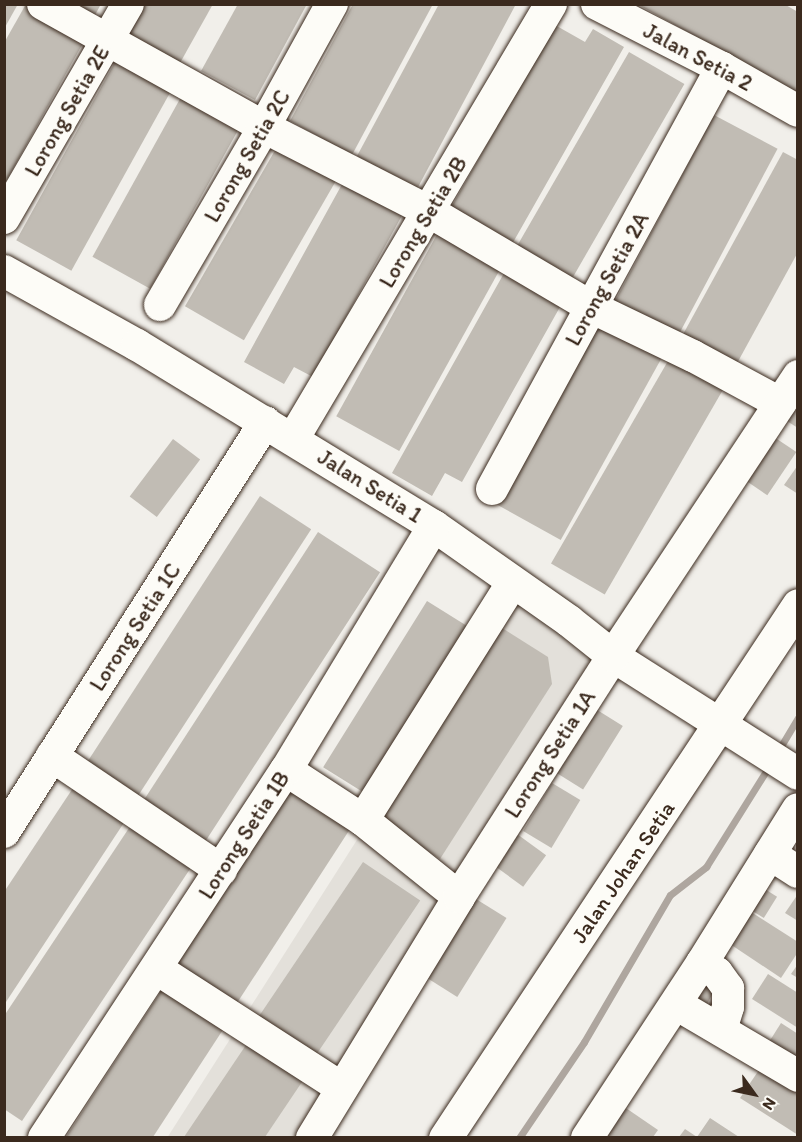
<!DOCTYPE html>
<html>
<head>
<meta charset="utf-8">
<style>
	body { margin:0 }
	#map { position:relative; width:802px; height:1142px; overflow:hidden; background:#f1efea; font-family:Itim,sans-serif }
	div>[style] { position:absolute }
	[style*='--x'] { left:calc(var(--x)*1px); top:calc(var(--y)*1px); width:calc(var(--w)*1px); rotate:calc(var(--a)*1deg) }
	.built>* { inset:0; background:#e3e0da }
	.stream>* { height:7px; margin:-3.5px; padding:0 3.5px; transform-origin:3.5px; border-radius:3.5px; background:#aea69f }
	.building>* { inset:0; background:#c1bcb4; transform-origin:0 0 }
	.roads { filter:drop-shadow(0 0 2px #3b2a1e) drop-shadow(0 0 2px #3b2a1e) }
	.minor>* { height:32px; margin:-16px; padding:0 16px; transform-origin:16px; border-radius:16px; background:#fdfcf7 }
	.major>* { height:33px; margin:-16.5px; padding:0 16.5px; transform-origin:16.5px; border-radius:16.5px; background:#fdfcf7 }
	span { translate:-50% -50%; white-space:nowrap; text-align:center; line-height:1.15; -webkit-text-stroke:6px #fdfcf7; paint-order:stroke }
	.street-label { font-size:22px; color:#3b2a1e }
	.frame { position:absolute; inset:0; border:6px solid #3b2a1e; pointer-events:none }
	.north { position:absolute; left:724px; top:1064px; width:60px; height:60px; -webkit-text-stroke:4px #fdfcf7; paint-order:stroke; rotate:123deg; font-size:16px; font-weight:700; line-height:24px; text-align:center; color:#3b2a1e }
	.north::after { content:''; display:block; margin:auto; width:21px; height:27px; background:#3b2a1e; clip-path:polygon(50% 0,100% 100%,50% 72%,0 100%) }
</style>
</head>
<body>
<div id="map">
	<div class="built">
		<div style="clip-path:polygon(515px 592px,600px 658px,302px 1137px,167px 1138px)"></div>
	</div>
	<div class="stream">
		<div style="--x:778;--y:751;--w:39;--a:-59"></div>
		<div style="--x:519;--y:1138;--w:116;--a:-55.9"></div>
		<div style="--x:584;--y:1042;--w:170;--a:-59.7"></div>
		<div style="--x:670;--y:895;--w:46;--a:-37.9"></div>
		<div style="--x:706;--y:867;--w:119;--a:-58"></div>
	</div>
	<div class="building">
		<div style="clip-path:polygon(4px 4px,18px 4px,4px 29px)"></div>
		<div style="clip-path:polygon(26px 4px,87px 36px,4px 185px,4px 43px)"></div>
		<div style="clip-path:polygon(75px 4px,101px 4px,95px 15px)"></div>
		<div style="clip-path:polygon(144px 4px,213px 4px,180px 63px,127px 33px)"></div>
		<div style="clip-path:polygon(238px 4px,307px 4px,255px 100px,201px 71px)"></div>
		<div style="clip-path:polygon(353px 4px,433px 4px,352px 155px,290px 121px)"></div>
		<div style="clip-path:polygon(439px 4px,516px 4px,417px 189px,357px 156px)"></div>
		<div style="clip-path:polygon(637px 4px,784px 4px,798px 12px,798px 93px)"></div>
		<div style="clip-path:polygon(555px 25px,585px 42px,593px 29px,624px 47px,511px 246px,449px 211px)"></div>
		<div style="left:629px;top:52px;width:64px;height:228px;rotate:30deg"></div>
		<div style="left:120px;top:53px;width:63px;height:214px;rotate:29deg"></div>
		<div style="left:186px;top:88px;width:66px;height:193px;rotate:29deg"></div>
		<div style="left:714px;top:115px;width:72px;height:211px;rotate:28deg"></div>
		<div style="left:281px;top:140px;width:68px;height:192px;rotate:30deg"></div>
		<div style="clip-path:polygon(783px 152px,798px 160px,798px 252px,735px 367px,681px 338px)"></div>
		<div style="clip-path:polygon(346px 177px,405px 210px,313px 377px,294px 367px,284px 384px,244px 362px)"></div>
		<div style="left:440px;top:229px;width:72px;height:214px;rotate:29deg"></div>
		<div style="clip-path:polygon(508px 266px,565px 298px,462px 482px,445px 473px,432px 496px,392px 473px)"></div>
		<div style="left:602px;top:317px;width:72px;height:215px;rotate:29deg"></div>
		<div style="left:672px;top:354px;width:62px;height:242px;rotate:30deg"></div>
		<div style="clip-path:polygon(798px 395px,798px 428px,782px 418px)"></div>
		<div style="left:774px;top:437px;width:27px;height:52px;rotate:34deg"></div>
		<div style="left:173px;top:439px;width:34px;height:72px;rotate:37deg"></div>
		<div style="clip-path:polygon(798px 465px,798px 494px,784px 485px)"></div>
		<div style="left:260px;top:496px;width:61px;height:319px;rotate:33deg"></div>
		<div style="left:318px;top:532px;width:74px;height:320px;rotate:33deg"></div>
		<div style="left:427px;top:601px;width:52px;height:196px;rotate:32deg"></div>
		<div style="clip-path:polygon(499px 626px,548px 657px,552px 684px,440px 859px,376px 818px)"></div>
		<div style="left:594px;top:708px;width:34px;height:75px;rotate:32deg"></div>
		<div style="clip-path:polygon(77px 782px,129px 815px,4px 1005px,4px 892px)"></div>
		<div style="left:552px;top:783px;width:33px;height:56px;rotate:31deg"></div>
		<div style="left:289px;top:789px;width:73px;height:212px;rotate:33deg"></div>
		<div style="clip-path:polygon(135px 819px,196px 860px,22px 1121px,4px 1109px,4px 1016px)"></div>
		<div style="left:517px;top:834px;width:36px;height:39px;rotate:36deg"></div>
		<div style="left:363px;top:862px;width:69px;height:192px;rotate:34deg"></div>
		<div style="left:755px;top:883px;width:26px;height:25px;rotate:32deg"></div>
		<div style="clip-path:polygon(798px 894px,798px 921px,785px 913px)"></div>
		<div style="left:476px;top:899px;width:36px;height:93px;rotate:32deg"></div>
		<div style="clip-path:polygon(751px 912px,798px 942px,798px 952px,781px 978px,730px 944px)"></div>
		<div style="clip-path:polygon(798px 964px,798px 978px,791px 974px)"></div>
		<div style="clip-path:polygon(768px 974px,798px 993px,798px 1028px,752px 999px)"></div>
		<div style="left:699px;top:975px;width:21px;height:24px;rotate:29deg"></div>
		<div style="clip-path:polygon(167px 982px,228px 1022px,153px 1137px,66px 1137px)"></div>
		<div style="clip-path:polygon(781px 1023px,798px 1034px,798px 1060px,769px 1042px)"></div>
		<div style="clip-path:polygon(248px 1042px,304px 1079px,265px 1137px,184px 1137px)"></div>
		<div style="clip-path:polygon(761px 1067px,798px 1087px,798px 1135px,740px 1098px)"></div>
		<div style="clip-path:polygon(620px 1104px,658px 1130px,653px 1137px,598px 1137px)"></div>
		<div style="clip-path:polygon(710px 1118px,739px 1137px,679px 1137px,685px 1129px,697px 1137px)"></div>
	</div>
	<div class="roads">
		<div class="minor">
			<div style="--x:43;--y:4;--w:253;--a:29.1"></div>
			<div style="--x:264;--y:127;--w:186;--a:27.1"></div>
			<div style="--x:430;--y:212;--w:187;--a:30.5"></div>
			<div style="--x:591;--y:307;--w:113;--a:25.7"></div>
			<div style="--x:693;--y:356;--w:99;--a:28.4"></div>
			<div style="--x:597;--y:4;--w:140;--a:27.1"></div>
			<div style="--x:722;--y:68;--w:87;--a:29.5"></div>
			<div style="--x:4;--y:218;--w:247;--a:-59.9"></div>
			<div style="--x:4;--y:271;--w:152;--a:29.1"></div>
			<div style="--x:137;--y:345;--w:348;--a:31.4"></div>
			<div style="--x:434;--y:526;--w:165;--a:35.1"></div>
			<div style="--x:569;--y:621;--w:56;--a:38.5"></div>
			<div style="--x:613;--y:656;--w:219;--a:32.5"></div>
			<div style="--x:160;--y:305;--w:206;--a:-59.7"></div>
			<div style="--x:264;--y:127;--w:141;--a:-61.1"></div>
			<div style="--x:293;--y:439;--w:506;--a:-59.33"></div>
			<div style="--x:492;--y:489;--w:480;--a:-61.4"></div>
			<div style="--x:52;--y:756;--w:204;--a:34"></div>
			<div style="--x:286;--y:770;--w:92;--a:33"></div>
			<div style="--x:363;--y:820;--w:123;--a:38.7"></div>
			<div style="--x:363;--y:820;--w:281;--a:-57.8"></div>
			<div style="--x:4;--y:832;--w:486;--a:-57.5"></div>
			<div style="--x:770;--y:854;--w:33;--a:33"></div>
			<div style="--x:702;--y:963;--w:18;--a:34"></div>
			<div style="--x:717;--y:973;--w:19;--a:54"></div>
			<div style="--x:728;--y:988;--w:19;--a:90"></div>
			<div style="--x:728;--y:1007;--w:24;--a:107"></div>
			<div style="--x:157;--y:969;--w:220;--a:32.8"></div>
			<div style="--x:676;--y:1004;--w:142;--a:30.5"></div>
			<div style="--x:44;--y:1138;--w:440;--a:-56.7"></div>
			<div style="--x:286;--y:770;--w:285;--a:-58.8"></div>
			<div style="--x:312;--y:1138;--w:282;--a:-58.6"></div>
			<div style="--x:459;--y:897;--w:286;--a:-57.4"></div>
			<div style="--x:613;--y:656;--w:336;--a:-56.5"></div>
			<div style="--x:587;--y:1138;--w:209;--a:-56.7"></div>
			<div style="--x:702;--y:963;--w:181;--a:-58.1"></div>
		</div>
		<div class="major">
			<div style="--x:445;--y:1138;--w:639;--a:-56.48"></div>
		</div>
	</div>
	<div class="street-label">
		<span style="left:698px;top:57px;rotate:28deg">Jalan Setia 2</span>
		<span style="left:67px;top:111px;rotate:-60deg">Lorong Setia 2E</span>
		<span style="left:247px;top:156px;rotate:-60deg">Lorong Setia 2C</span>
		<span style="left:423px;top:222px;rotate:-59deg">Lorong Setia 2B</span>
		<span style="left:607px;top:279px;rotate:-61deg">Lorong Setia 2A</span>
		<span style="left:370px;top:486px;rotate:32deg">Jalan Setia 1</span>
		<span style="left:135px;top:627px;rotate:-57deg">Lorong Setia 1C</span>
		<span style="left:550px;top:754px;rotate:-57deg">Lorong Setia 1A</span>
		<span style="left:244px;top:835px;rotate:-57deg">Lorong Setia 1B</span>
		<span style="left:623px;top:872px;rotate:-56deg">Jalan Johan Setia</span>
	</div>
	<div class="frame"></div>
	<div class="north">N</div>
</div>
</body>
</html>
